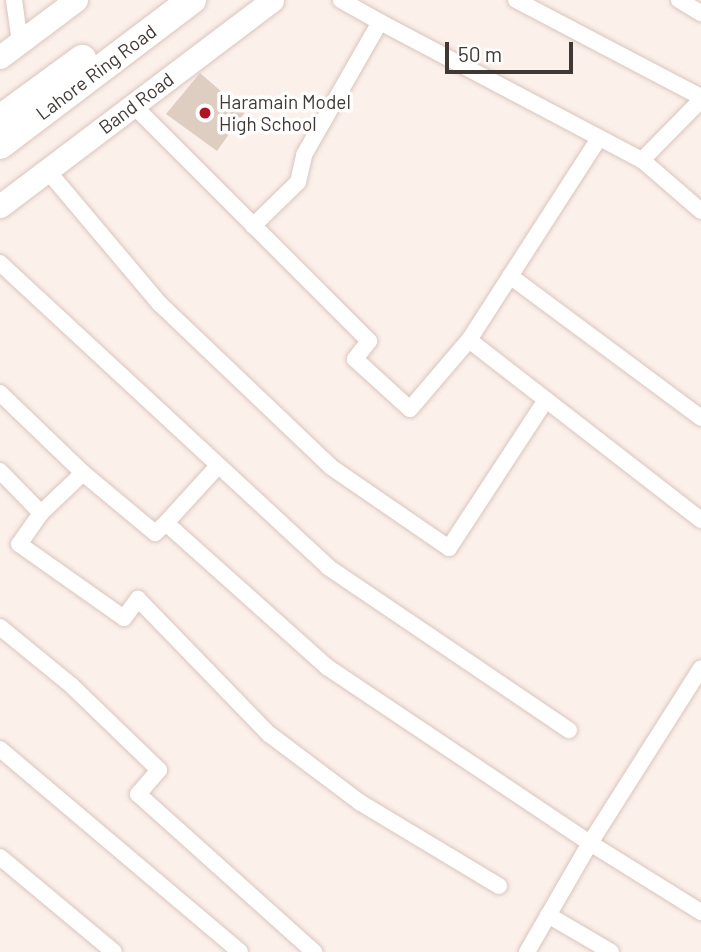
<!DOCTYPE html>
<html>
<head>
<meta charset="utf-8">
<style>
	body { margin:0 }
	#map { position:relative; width:701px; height:952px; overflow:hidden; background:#fcf0eb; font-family:Barlow,sans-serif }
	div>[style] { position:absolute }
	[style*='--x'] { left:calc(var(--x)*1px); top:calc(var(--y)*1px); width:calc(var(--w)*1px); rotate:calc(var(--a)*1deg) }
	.building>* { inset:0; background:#decec1 }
	.roads { filter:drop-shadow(0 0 2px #d9c5bd) drop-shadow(0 0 2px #d9c5bd) }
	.minor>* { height:16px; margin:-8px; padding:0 8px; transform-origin:8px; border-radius:8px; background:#fff }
	.secondary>* { height:23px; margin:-11.5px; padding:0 11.5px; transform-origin:11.5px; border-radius:11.5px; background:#fff }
	.motorway>* { height:28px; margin:-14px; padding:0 14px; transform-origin:14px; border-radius:14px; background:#fff }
	.dots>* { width:19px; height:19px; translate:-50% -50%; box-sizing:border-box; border:4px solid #fff; border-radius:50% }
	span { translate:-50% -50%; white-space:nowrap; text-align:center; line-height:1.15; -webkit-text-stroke:7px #fff; paint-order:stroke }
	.street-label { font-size:19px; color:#403835 }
	.poi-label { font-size:19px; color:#403835 }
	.left { translate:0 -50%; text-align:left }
	.scale { position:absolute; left:445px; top:42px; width:128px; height:32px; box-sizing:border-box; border:4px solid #403835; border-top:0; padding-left:9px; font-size:21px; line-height:24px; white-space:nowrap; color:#403835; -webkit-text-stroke:5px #fff; paint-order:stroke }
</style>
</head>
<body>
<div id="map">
	<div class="building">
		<div style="clip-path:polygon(200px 73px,245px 112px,217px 151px,166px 114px)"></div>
	</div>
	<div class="roads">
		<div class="minor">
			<div style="--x:14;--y:0;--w:42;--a:81.9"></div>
			<div style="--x:516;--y:0;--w:209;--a:27.7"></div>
			<div style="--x:679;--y:0;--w:26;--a:31"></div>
			<div style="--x:380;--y:22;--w:296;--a:27.8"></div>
			<div style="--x:642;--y:160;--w:78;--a:40.8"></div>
			<div style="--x:133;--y:105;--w:334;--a:45"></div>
			<div style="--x:369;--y:341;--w:23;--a:128"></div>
			<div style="--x:355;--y:359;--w:74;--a:42.3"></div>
			<div style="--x:410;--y:409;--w:91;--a:-49.5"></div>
			<div style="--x:469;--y:340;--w:294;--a:37.8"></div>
			<div style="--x:642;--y:160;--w:84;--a:-45.5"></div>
			<div style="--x:47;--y:170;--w:175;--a:49.9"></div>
			<div style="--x:160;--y:304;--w:236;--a:43.6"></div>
			<div style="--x:331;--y:467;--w:143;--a:34.5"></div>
			<div style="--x:449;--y:548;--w:177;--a:-56.8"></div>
			<div style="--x:253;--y:226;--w:63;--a:-44.4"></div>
			<div style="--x:298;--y:182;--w:28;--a:-77"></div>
			<div style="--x:304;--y:155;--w:153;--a:-60.3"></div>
			<div style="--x:380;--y:22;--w:45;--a:-150.6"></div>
			<div style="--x:0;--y:263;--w:447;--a:42.8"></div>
			<div style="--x:328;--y:567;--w:291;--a:34.1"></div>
			<div style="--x:510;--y:276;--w:238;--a:36.6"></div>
			<div style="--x:469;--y:340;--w:240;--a:-57.2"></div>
			<div style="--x:0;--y:393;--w:115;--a:43.9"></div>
			<div style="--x:217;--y:467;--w:76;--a:132.3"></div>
			<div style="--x:166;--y:523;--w:216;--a:41.8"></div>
			<div style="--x:327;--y:667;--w:316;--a:33.8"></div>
			<div style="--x:590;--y:843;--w:207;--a:-57.6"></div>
			<div style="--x:0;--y:471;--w:59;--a:45.7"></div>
			<div style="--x:41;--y:513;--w:58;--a:-43.6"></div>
			<div style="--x:83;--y:473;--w:94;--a:39.8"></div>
			<div style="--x:155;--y:533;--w:15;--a:-42"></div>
			<div style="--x:41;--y:513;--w:38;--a:125"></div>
			<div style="--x:19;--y:544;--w:128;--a:35.2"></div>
			<div style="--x:124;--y:618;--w:24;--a:-54"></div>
			<div style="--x:138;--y:599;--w:188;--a:45.9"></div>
			<div style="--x:269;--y:734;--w:115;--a:36.9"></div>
			<div style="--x:361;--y:803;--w:161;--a:31"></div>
			<div style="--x:0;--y:627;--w:93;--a:39.3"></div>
			<div style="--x:72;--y:686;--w:121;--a:44"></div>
			<div style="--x:159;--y:770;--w:32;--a:131"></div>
			<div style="--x:138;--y:794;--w:237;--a:41.9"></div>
			<div style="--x:0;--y:749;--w:314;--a:40.2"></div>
			<div style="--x:0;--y:857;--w:148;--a:39.8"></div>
			<div style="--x:548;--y:915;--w:73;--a:30.4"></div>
			<div style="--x:527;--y:952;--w:126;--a:-60"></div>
			<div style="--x:590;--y:843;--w:131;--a:31.9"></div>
		</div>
		<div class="secondary">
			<div style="--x:0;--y:57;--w:95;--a:-36.9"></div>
			<div style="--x:0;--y:206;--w:341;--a:-37.1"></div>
		</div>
		<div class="motorway">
			<div style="--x:0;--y:119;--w:102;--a:-36.2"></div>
			<div style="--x:0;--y:145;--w:241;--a:-37.1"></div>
		</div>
	</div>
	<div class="dots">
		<div style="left:205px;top:113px;background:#ab1625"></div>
	</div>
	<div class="street-label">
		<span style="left:96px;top:72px;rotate:-37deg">Lahore Ring Road</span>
		<span style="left:136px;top:103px;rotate:-37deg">Band Road</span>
	</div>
	<div class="poi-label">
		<span class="left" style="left:219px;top:113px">Haramain Model<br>High School</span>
	</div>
	<div class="scale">50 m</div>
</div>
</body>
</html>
